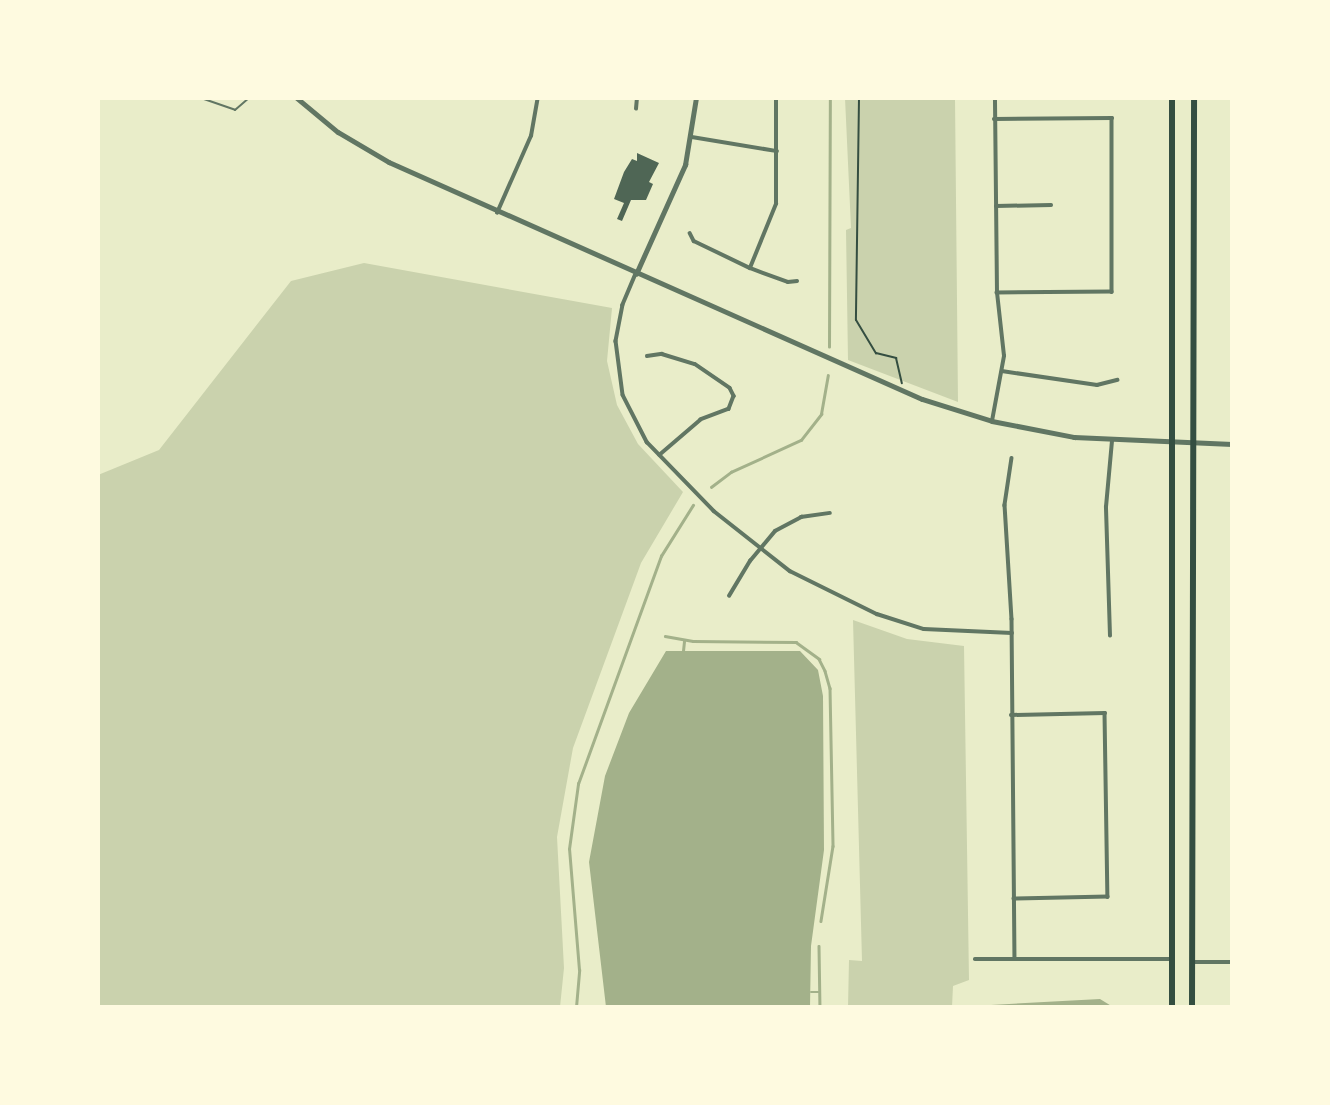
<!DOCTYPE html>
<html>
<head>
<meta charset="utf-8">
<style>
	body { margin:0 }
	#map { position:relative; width:1330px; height:1105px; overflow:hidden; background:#e9edc9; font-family:Commissioner,sans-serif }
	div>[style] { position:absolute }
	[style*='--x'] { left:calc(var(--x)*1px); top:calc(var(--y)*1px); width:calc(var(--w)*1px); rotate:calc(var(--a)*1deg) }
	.green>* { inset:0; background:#cad2ad }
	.water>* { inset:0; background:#a3b18a }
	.stream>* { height:2.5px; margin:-1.25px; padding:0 1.25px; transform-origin:1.25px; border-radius:1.25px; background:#a3b18a }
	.building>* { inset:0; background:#4f6655 }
	.path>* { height:2px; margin:-1px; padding:0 1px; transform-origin:1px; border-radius:1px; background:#344e41 }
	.service>* { height:2px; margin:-1px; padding:0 1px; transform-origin:1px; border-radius:1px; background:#617663 }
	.minor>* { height:3.5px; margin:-1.75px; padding:0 1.75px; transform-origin:1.75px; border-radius:1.75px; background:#617663 }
	.tertiary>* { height:4.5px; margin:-2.25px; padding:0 2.25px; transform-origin:2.25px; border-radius:2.25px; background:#617663 }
	.primary>* { height:6px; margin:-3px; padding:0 3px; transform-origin:3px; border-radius:3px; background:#344e41 }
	span { translate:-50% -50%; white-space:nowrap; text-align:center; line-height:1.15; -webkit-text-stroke:5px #fefae0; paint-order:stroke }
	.frame { position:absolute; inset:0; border:100px solid #fefae0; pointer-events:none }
</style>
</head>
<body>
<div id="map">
	<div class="green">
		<div style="clip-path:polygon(845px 98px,955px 98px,958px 402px,848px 360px,846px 230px,851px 228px)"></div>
		<div style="clip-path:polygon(364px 263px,612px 308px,607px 361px,617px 405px,638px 444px,683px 492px,641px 563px,573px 748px,557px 837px,564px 968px,560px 1007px,98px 1007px,98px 475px,159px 450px,291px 281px)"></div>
		<div style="clip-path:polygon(853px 620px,907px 639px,964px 646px,969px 980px,953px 986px,952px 1007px,848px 1007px,849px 960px,862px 961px)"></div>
	</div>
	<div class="water">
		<div style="clip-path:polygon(666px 651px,800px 651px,818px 670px,823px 696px,824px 850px,811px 946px,810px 1007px,606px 1007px,589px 862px,605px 776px,629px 713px)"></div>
		<div style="clip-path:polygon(1100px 999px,1113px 1007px,987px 1007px,991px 1005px)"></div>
	</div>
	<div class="stream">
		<div style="--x:829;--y:347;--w:249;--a:-89.8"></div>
		<div style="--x:711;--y:487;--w:25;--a:-37"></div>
		<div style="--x:731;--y:472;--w:77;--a:-24.6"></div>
		<div style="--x:801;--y:440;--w:33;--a:-52"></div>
		<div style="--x:821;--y:414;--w:39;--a:-80"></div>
		<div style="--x:665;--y:636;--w:28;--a:10"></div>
		<div style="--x:693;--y:641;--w:103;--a:0.6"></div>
		<div style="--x:796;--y:642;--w:29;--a:36"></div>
		<div style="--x:819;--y:659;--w:13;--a:63"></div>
		<div style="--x:825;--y:671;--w:18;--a:74"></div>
		<div style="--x:830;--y:688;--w:158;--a:88.9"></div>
		<div style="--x:833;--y:846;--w:76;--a:99.1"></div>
		<div style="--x:683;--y:651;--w:10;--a:-84"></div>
		<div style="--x:819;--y:946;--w:61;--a:89.1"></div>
		<div style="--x:811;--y:992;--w:9;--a:0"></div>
		<div style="--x:576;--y:1007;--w:37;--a:-85"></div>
		<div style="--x:579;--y:970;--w:121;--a:-94.7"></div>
		<div style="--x:569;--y:849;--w:66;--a:-82.1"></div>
		<div style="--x:578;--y:784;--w:243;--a:-70"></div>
		<div style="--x:661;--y:556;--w:60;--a:-57.9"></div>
	</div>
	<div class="building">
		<div style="clip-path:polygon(637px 153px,659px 163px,649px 182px,653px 184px,646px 200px,631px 200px,622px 221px,617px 219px,624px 203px,614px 199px,624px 172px,632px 159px,637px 161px)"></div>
	</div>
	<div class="path">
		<div style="--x:859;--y:98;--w:222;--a:90.8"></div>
		<div style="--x:856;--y:320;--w:39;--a:59"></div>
		<div style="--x:876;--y:353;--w:21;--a:14"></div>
		<div style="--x:896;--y:358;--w:26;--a:77"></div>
	</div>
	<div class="service">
		<div style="--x:201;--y:98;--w:36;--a:19"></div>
		<div style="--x:235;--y:110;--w:18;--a:-41"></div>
	</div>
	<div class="minor">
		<div style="--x:636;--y:109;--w:11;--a:-85"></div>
		<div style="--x:994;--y:119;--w:118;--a:-0.5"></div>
		<div style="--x:1112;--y:118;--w:174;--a:90"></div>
		<div style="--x:1112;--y:292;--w:115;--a:179.5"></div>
		<div style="--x:692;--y:137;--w:86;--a:9.4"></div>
		<div style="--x:996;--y:206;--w:55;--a:-1"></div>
		<div style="--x:497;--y:213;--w:84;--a:-66.2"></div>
		<div style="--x:531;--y:136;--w:39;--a:-80"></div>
		<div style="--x:690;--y:233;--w:9;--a:63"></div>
		<div style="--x:694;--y:241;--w:62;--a:25.7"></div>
		<div style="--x:750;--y:268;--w:40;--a:20.2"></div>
		<div style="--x:788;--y:282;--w:9;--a:-6"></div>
		<div style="--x:750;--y:268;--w:69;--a:-67.9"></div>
		<div style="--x:776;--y:204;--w:106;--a:-90"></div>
		<div style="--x:636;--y:274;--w:34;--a:113"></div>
		<div style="--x:623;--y:305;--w:37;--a:101"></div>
		<div style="--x:616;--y:341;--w:54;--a:82.6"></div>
		<div style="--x:623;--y:395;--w:53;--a:62.9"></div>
		<div style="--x:647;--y:442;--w:96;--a:45.8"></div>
		<div style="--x:714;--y:511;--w:97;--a:38.3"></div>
		<div style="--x:790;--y:571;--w:97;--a:26.3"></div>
		<div style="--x:877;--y:614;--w:49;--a:17.7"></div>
		<div style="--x:924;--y:629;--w:88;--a:2.6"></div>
		<div style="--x:647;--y:356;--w:15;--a:-8"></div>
		<div style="--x:662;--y:354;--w:34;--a:17"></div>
		<div style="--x:695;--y:364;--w:42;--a:34.4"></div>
		<div style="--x:730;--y:388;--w:9;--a:63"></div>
		<div style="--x:734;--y:396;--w:14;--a:111"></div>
		<div style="--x:729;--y:409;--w:30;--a:159"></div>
		<div style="--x:701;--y:420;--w:54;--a:139.5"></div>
		<div style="--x:1002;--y:371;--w:96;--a:8.4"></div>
		<div style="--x:1097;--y:385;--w:21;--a:-14"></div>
		<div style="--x:992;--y:421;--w:66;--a:-79.5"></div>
		<div style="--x:1004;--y:356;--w:63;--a:-96.3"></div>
		<div style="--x:997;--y:293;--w:195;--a:-90.6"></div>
		<div style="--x:1012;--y:458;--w:48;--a:98.5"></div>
		<div style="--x:1005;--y:505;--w:114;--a:86.5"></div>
		<div style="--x:1012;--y:619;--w:340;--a:89.5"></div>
		<div style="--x:729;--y:596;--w:41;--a:-59"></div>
		<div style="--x:750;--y:561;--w:39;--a:-50"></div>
		<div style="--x:775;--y:531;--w:30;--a:-28"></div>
		<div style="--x:801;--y:517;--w:29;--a:-8"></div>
		<div style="--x:1110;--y:636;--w:129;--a:-91.8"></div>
		<div style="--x:1106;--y:507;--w:66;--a:-84.8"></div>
		<div style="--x:1011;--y:715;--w:94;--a:-1.2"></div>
		<div style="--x:1105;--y:713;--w:184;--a:89.1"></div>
		<div style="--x:1108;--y:897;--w:94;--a:178.8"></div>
		<div style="--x:975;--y:959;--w:197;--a:0"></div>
		<div style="--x:1194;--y:962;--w:38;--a:0"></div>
	</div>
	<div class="tertiary">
		<div style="--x:297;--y:98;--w:53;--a:39.7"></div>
		<div style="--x:338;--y:132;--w:59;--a:30.5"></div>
		<div style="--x:389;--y:162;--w:583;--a:23.97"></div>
		<div style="--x:922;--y:399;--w:73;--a:17.4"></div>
		<div style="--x:992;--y:421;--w:84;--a:11"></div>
		<div style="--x:1074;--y:437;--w:158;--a:2.5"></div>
		<div style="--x:636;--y:274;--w:120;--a:-65.8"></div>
		<div style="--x:685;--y:165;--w:68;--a:-80.7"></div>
	</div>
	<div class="primary">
		<div style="--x:1172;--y:1007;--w:909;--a:-90"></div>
		<div style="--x:1192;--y:1007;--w:909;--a:-89.87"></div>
	</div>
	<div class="frame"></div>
</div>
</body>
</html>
